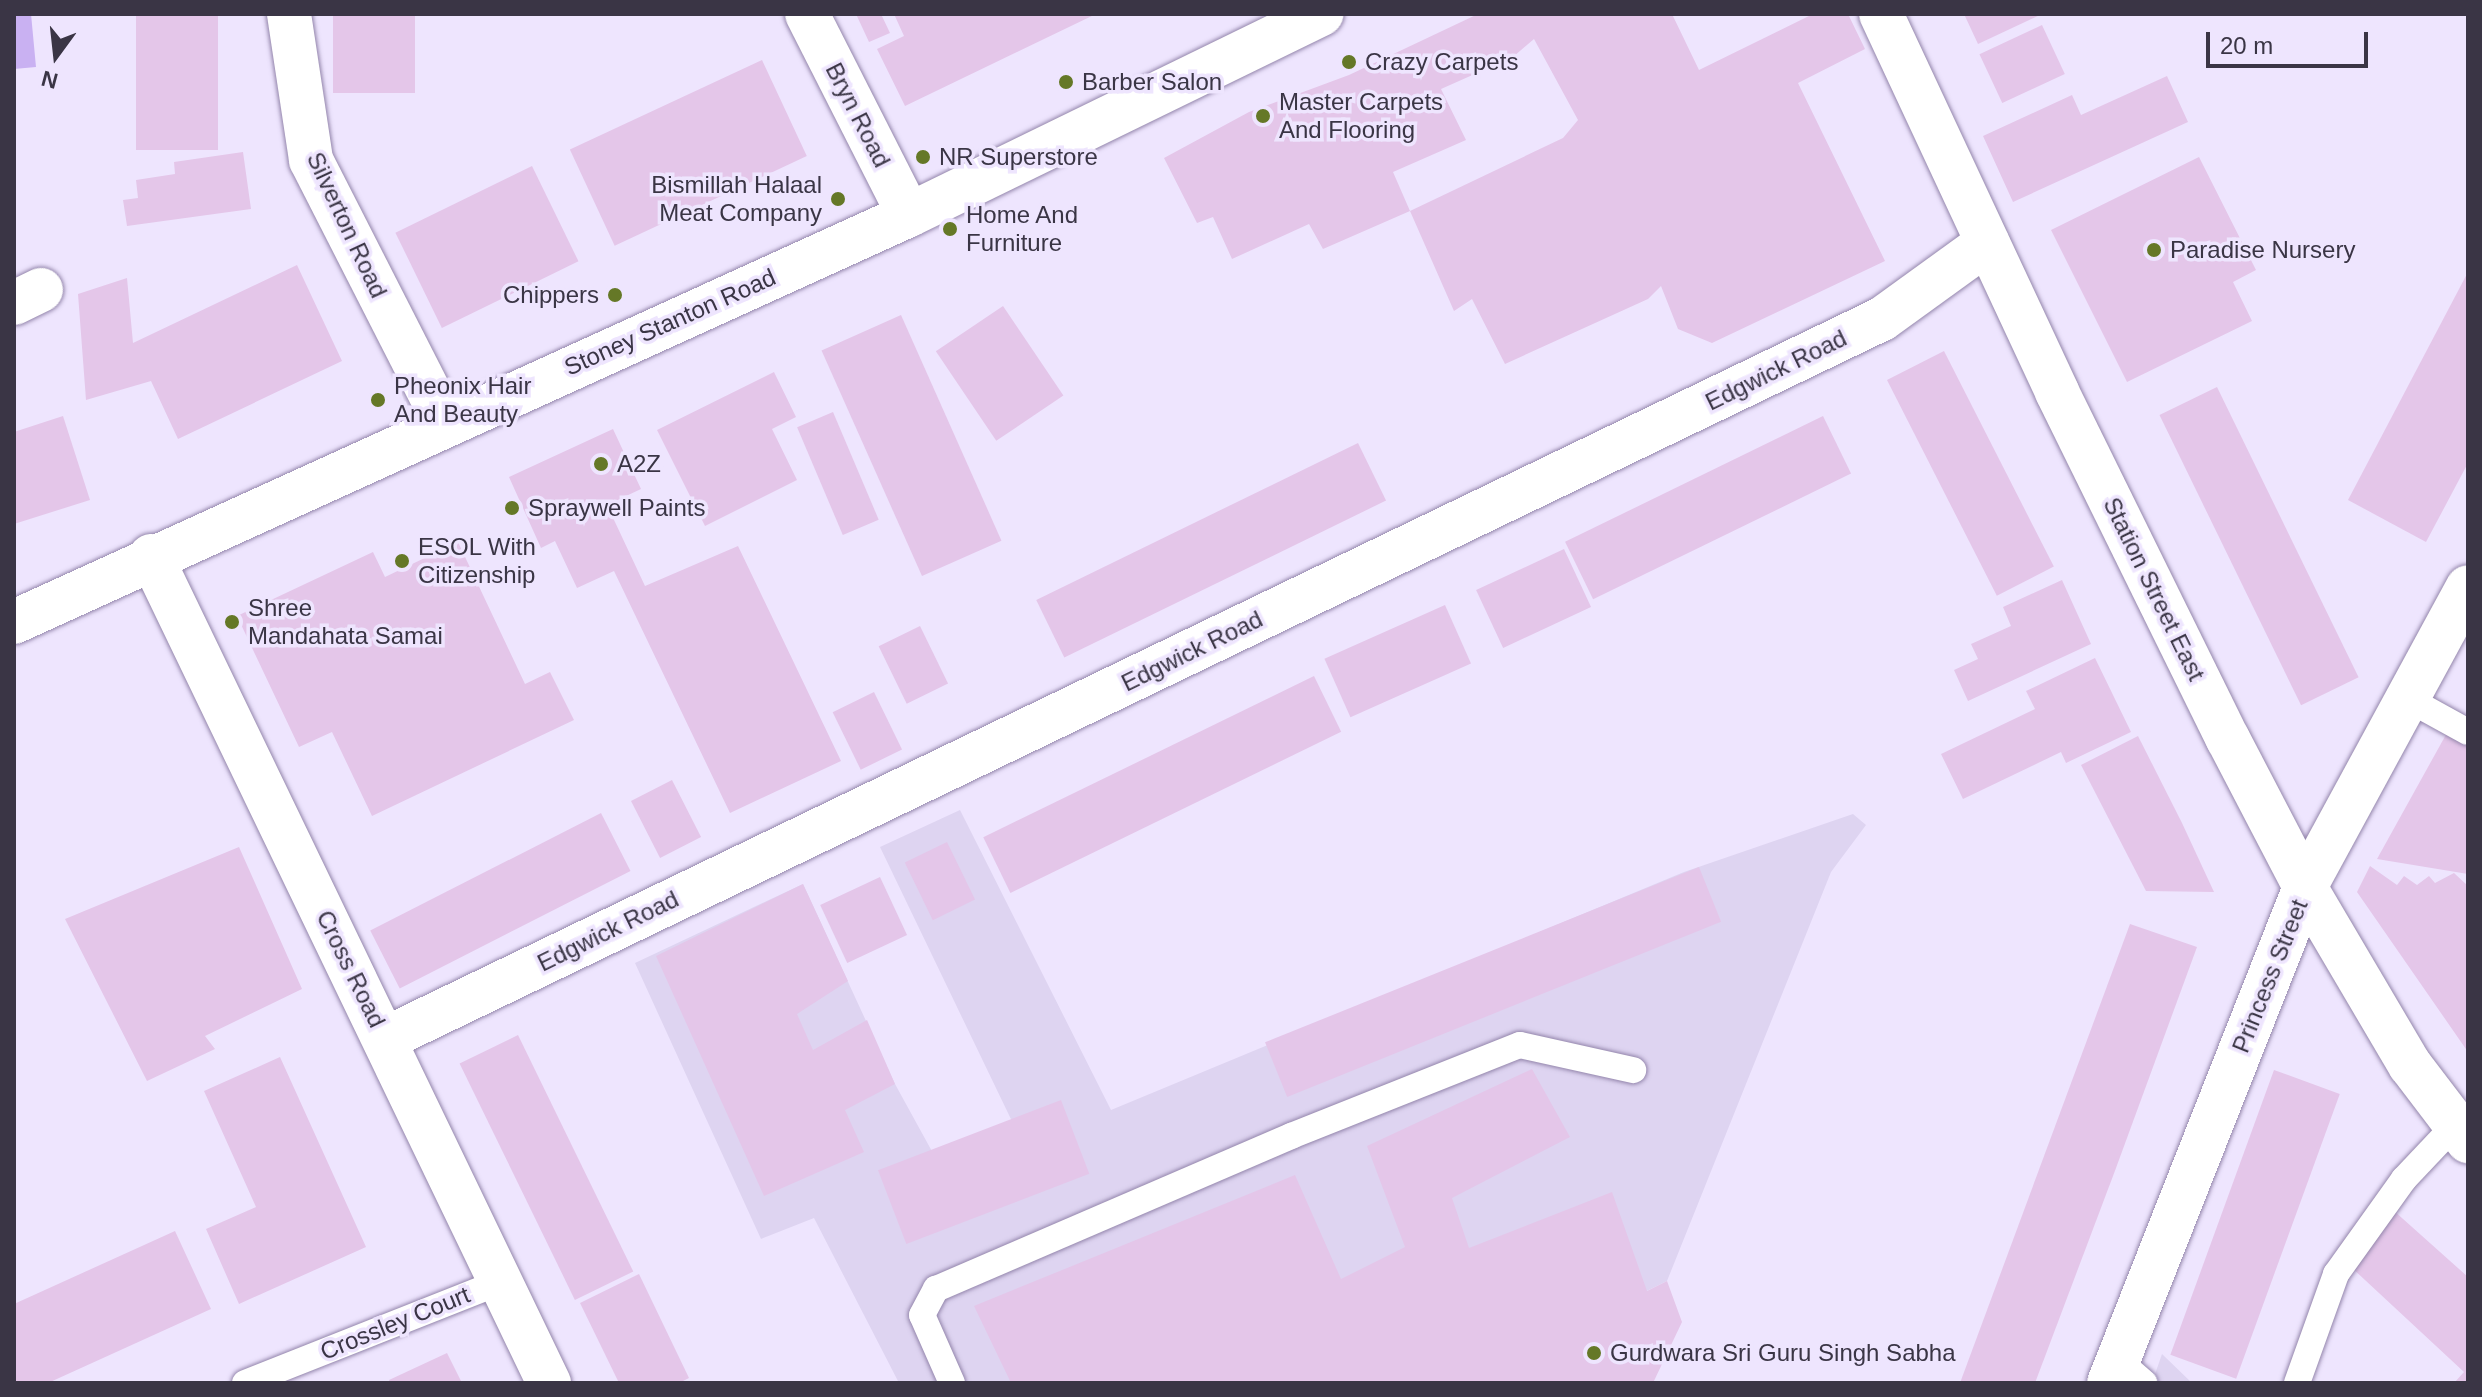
<!DOCTYPE html>
<html>
<head>
<meta charset="utf-8">
<style>
	body { margin:0 }
	#map { position:relative; width:2482px; height:1397px; overflow:hidden; background:#eee5fe; font-family:Arial,sans-serif }
	div>[style] { position:absolute }
	[style*='--x'] { left:calc(var(--x)*1px); top:calc(var(--y)*1px); width:calc(var(--w)*1px); rotate:calc(var(--a)*1deg) }
	.built>* { inset:0; background:#ded4f1 }
	.green>* { inset:0; background:#c9b1f2 }
	.building>* { inset:0; background:#e4c6e9; transform-origin:0 0 }
	.roads { filter:drop-shadow(0 0 2px #9385ab) drop-shadow(0 0 2px #9385ab) }
	.service>* { height:26px; margin:-13px; padding:0 13px; transform-origin:13px; border-radius:13px; background:#fff }
	.minor>* { height:44px; margin:-22px; padding:0 22px; transform-origin:22px; border-radius:22px; background:#fff }
	.secondary>* { height:44px; margin:-22px; padding:0 22px; transform-origin:22px; border-radius:22px; background:#fff }
	.dots>* { width:22px; height:22px; translate:-50% -50%; box-sizing:border-box; border:4px solid #eee5fe; border-radius:50% }
	span { translate:-50% -50%; white-space:nowrap; text-align:center; line-height:1.15; -webkit-text-stroke:7px #eee5fe; paint-order:stroke }
	.poi-label { font-size:24px; color:#3a3545 }
	.left { translate:0 -50%; text-align:left }
	.right { translate:-100% -50%; text-align:right }
	.street-label { font-size:24px; color:#3a3545 }
	.frame { position:absolute; inset:0; border:16px solid #3a3545; pointer-events:none }
	.north { position:absolute; left:16px; top:16px; width:80px; height:80px; -webkit-text-stroke:6px #eee5fe; paint-order:stroke; rotate:195deg; font-size:22px; font-weight:700; line-height:32px; text-align:center; color:#3a3545 }
	.north::after { content:''; display:block; margin:auto; width:28px; height:36px; background:#3a3545; clip-path:polygon(50% 0,100% 100%,50% 72%,0 100%) }
	.scale { position:absolute; left:2206px; top:32px; width:162px; height:36px; box-sizing:border-box; border:4px solid #3a3545; border-top:0; padding-left:10px; font-size:24px; line-height:28px; white-space:nowrap; color:#3a3545; -webkit-text-stroke:6px #eee5fe; paint-order:stroke }
</style>
</head>
<body>
<div id="map">
	<div class="built">
		<div style="clip-path:polygon(960px 810px,1111px 1110px,1684px 872px,1853px 814px,1866px 825px,1831px 872px,1667px 1281px,1459px 1383px,899px 1383px,814px 1218px,761px 1239px,635px 963px,803px 884px,895px 1084px,945px 1175px,1021px 1140px,880px 847px)"></div>
		<div style="clip-path:polygon(2162px 1354px,2192px 1383px,2152px 1383px)"></div>
	</div>
	<div class="green">
		<div style="clip-path:polygon(14px 14px,31px 14px,36px 67px,14px 69px)"></div>
	</div>
	<div class="building">
		<div style="left:136px;top:14px;width:82px;height:136px"></div>
		<div style="left:333px;top:14px;width:82px;height:79px"></div>
		<div style="clip-path:polygon(856px 14px,881px 14px,890px 33px,869px 42px)"></div>
		<div style="clip-path:polygon(894px 14px,1096px 14px,905px 106px,877px 49px,904px 36px)"></div>
		<div style="clip-path:polygon(evenodd,1478px 14px,1672px 14px,1699px 70px,1813px 14px,1848px 14px,1865px 49px,1798px 83px,1885px 261px,1712px 343px,1678px 329px,1661px 286px,1648px 299px,1505px 364px,1472px 299px,1454px 311px,1410px 211px,1323px 249px,1309px 224px,1232px 259px,1213px 217px,1197px 223px,1164px 158px,1249px 112px,1349px 75px,1478px 14px,1534px 39px,1578px 120px,1563px 138px,1410px 211px,1393px 172px,1466px 140px,1441px 89px,1513px 57px,1534px 39px)"></div>
		<div style="clip-path:polygon(1964px 14px,2042px 14px,1978px 44px)"></div>
		<div style="left:2042px;top:25px;width:54px;height:69px;rotate:65deg"></div>
		<div style="left:762px;top:60px;width:106px;height:212px;rotate:65deg"></div>
		<div style="clip-path:polygon(2167px 76px,2188px 122px,2013px 202px,1983px 136px,2072px 95px,2081px 115px)"></div>
		<div style="clip-path:polygon(243px 152px,251px 209px,127px 226px,123px 200px,138px 198px,136px 180px,175px 174px,174px 162px)"></div>
		<div style="clip-path:polygon(2199px 157px,2256px 270px,2233px 282px,2252px 321px,2127px 382px,2051px 230px)"></div>
		<div style="left:532px;top:166px;width:106px;height:152px;rotate:64deg"></div>
		<div style="clip-path:polygon(297px 265px,342px 361px,178px 439px,151px 381px,86px 400px,78px 294px,127px 278px,133px 343px)"></div>
		<div style="clip-path:polygon(2468px 272px,2468px 463px,2426px 542px,2348px 500px)"></div>
		<div style="left:1003px;top:306px;width:108px;height:81px;rotate:56deg"></div>
		<div style="left:901px;top:315px;width:247px;height:87px;rotate:66deg"></div>
		<div style="left:1944px;top:351px;width:242px;height:64px;rotate:63deg"></div>
		<div style="clip-path:polygon(774px 372px,796px 417px,772px 429px,797px 480px,705px 526px,657px 430px)"></div>
		<div style="left:2217px;top:387px;width:323px;height:64px;rotate:64deg"></div>
		<div style="left:833px;top:412px;width:117px;height:39px;rotate:67deg"></div>
		<div style="clip-path:polygon(63px 416px,90px 500px,14px 524px,14px 432px)"></div>
		<div style="left:1823px;top:416px;width:64px;height:287px;rotate:64deg"></div>
		<div style="clip-path:polygon(613px 429px,641px 489px,607px 505px,645px 586px,738px 546px,841px 761px,730px 813px,614px 571px,577px 588px,555px 541px,541px 548px,509px 477px)"></div>
		<div style="left:1358px;top:443px;width:64px;height:358px;rotate:64deg"></div>
		<div style="clip-path:polygon(458px 542px,525px 684px,550px 672px,574px 720px,372px 816px,332px 732px,299px 747px,237px 616px,373px 552px,385px 577px)"></div>
		<div style="left:1564px;top:549px;width:64px;height:97px;rotate:65deg"></div>
		<div style="clip-path:polygon(2062px 580px,2091px 644px,1968px 701px,1954px 670px,1978px 659px,1971px 644px,2011px 626px,2003px 607px)"></div>
		<div style="left:1445px;top:605px;width:64px;height:132px;rotate:66deg"></div>
		<div style="left:920px;top:626px;width:64px;height:46px;rotate:64deg"></div>
		<div style="clip-path:polygon(2095px 658px,2131px 732px,2066px 763px,2061px 752px,1963px 799px,1941px 754px,2035px 709px,2026px 691px)"></div>
		<div style="left:1314px;top:676px;width:62px;height:368px;rotate:64deg"></div>
		<div style="left:874px;top:692px;width:64px;height:46px;rotate:64deg"></div>
		<div style="clip-path:polygon(2448px 731px,2468px 742px,2468px 874px,2377px 859px)"></div>
		<div style="clip-path:polygon(2138px 736px,2182px 823px,2214px 892px,2146px 891px,2081px 765px)"></div>
		<div style="left:672px;top:780px;width:64px;height:46px;rotate:63deg"></div>
		<div style="left:601px;top:813px;width:65px;height:259px;rotate:63deg"></div>
		<div style="left:947px;top:842px;width:64px;height:47px;rotate:64deg"></div>
		<div style="clip-path:polygon(239px 847px,302px 989px,205px 1036px,215px 1049px,147px 1081px,65px 919px)"></div>
		<div style="clip-path:polygon(2370px 866px,2397px 885px,2404px 876px,2417px 885px,2429px 876px,2435px 883px,2454px 873px,2468px 886px,2468px 1052px,2357px 892px)"></div>
		<div style="left:1699px;top:867px;width:59px;height:468px;rotate:68deg"></div>
		<div style="left:880px;top:877px;width:64px;height:66px;rotate:65deg"></div>
		<div style="clip-path:polygon(803px 884px,848px 981px,797px 1014px,813px 1050px,867px 1020px,895px 1084px,845px 1110px,864px 1152px,764px 1196px,656px 956px)"></div>
		<div style="clip-path:polygon(2130px 924px,2197px 947px,2116px 1168px,2035px 1383px,1960px 1383px)"></div>
		<div style="left:518px;top:1035px;width:263px;height:65px;rotate:64deg"></div>
		<div style="clip-path:polygon(280px 1057px,366px 1247px,239px 1304px,206px 1229px,256px 1207px,204px 1091px)"></div>
		<div style="clip-path:polygon(1532px 1069px,1570px 1137px,1452px 1198px,1469px 1248px,1612px 1192px,1647px 1291px,1667px 1281px,1682px 1322px,1653px 1383px,1011px 1383px,974px 1306px,1295px 1175px,1341px 1279px,1405px 1247px,1367px 1146px)"></div>
		<div style="left:2274px;top:1070px;width:70px;height:303px;rotate:20deg"></div>
		<div style="left:1061px;top:1100px;width:79px;height:196px;rotate:69deg"></div>
		<div style="clip-path:polygon(2393px 1210px,2468px 1277px,2468px 1383px,2454px 1383px,2464px 1372px,2351px 1267px)"></div>
		<div style="clip-path:polygon(175px 1231px,211px 1309px,48px 1383px,14px 1383px,14px 1304px)"></div>
		<div style="clip-path:polygon(639px 1274px,689px 1378px,679px 1383px,619px 1383px,580px 1303px)"></div>
		<div style="clip-path:polygon(447px 1353px,462px 1383px,390px 1383px,389px 1380px)"></div>
	</div>
	<div class="roads">
		<div class="service">
			<div style="--x:2408;--y:699;--w:68;--a:28.8"></div>
			<div style="--x:2118;--y:1360;--w:35;--a:41"></div>
			<div style="--x:245;--y:1383;--w:274;--a:-21.6"></div>
			<div style="--x:952;--y:1383;--w:74;--a:-113.8"></div>
			<div style="--x:922;--y:1315;--w:30;--a:-62"></div>
			<div style="--x:936;--y:1289;--w:387;--a:-23.3"></div>
			<div style="--x:1291;--y:1136;--w:246;--a:-21.7"></div>
			<div style="--x:1520;--y:1045;--w:116;--a:12.5"></div>
			<div style="--x:2297;--y:1383;--w:116;--a:-70.3"></div>
			<div style="--x:2336;--y:1274;--w:117;--a:-54.4"></div>
			<div style="--x:2404;--y:1179;--w:74;--a:-46.6"></div>
		</div>
		<div class="minor">
			<div style="--x:289;--y:14;--w:148;--a:81.4"></div>
			<div style="--x:311;--y:160;--w:295;--a:63"></div>
			<div style="--x:807;--y:14;--w:225;--a:63.1"></div>
			<div style="--x:1881;--y:14;--w:417;--a:65"></div>
			<div style="--x:2057;--y:392;--w:387;--a:63.8"></div>
			<div style="--x:2228;--y:739;--w:167;--a:62.5"></div>
			<div style="--x:2305;--y:887;--w:207;--a:59.5"></div>
			<div style="--x:2410;--y:1065;--w:96;--a:52.7"></div>
			<div style="--x:14;--y:303;--w:30;--a:-26"></div>
			<div style="--x:151;--y:556;--w:918;--a:64.3"></div>
			<div style="--x:385;--y:1039;--w:1661;--a:-25.69"></div>
			<div style="--x:1882;--y:319;--w:130;--a:-35.9"></div>
			<div style="--x:2109;--y:1383;--w:533;--a:-68.44"></div>
			<div style="--x:2305;--y:887;--w:341;--a:-61.5"></div>
		</div>
		<div class="secondary">
			<div style="--x:14;--y:622;--w:983;--a:-24.45"></div>
			<div style="--x:909;--y:215;--w:459;--a:-26"></div>
		</div>
	</div>
	<div class="dots">
		<div style="left:1349px;top:62px;background:#657827"></div>
		<div style="left:1066px;top:82px;background:#657827"></div>
		<div style="left:1263px;top:116px;background:#657827"></div>
		<div style="left:923px;top:157px;background:#657827"></div>
		<div style="left:838px;top:199px;background:#657827"></div>
		<div style="left:950px;top:229px;background:#657827"></div>
		<div style="left:2154px;top:250px;background:#657827"></div>
		<div style="left:615px;top:295px;background:#657827"></div>
		<div style="left:378px;top:400px;background:#657827"></div>
		<div style="left:601px;top:464px;background:#657827"></div>
		<div style="left:512px;top:508px;background:#657827"></div>
		<div style="left:402px;top:561px;background:#657827"></div>
		<div style="left:232px;top:622px;background:#657827"></div>
		<div style="left:1594px;top:1353px;background:#657827"></div>
	</div>
	<div class="poi-label">
		<span class="left" style="left:1365px;top:62px">Crazy Carpets</span>
		<span class="left" style="left:1082px;top:82px">Barber Salon</span>
		<span class="left" style="left:1279px;top:116px">Master Carpets<br>And Flooring</span>
		<span class="left" style="left:939px;top:157px">NR Superstore</span>
		<span class="right" style="left:822px;top:199px">Bismillah Halaal<br>Meat Company</span>
		<span class="left" style="left:966px;top:229px">Home And<br>Furniture</span>
		<span class="left" style="left:2170px;top:250px">Paradise Nursery</span>
		<span class="right" style="left:599px;top:295px">Chippers</span>
		<span class="left" style="left:394px;top:400px">Pheonix Hair<br>And Beauty</span>
		<span class="left" style="left:617px;top:464px">A2Z</span>
		<span class="left" style="left:528px;top:508px">Spraywell Paints</span>
		<span class="left" style="left:418px;top:561px">ESOL With<br>Citizenship</span>
		<span class="left" style="left:248px;top:622px">Shree<br>Mandahata Samai</span>
		<span class="left" style="left:1610px;top:1353px">Gurdwara Sri Guru Singh Sabha</span>
	</div>
	<div class="street-label">
		<span style="left:858px;top:115px;rotate:63deg">Bryn Road</span>
		<span style="left:347px;top:225px;rotate:65deg">Silverton Road</span>
		<span style="left:670px;top:322px;rotate:-24deg">Stoney Stanton Road</span>
		<span style="left:1776px;top:370px;rotate:-26deg">Edgwick Road</span>
		<span style="left:2154px;top:589px;rotate:64deg">Station Street East</span>
		<span style="left:1192px;top:651px;rotate:-26deg">Edgwick Road</span>
		<span style="left:608px;top:931px;rotate:-26deg">Edgwick Road</span>
		<span style="left:351px;top:969px;rotate:64deg">Cross Road</span>
		<span style="left:2270px;top:976px;rotate:-68deg">Princess Street</span>
		<span style="left:395px;top:1323px;rotate:-22deg">Crossley Court</span>
	</div>
	<div class="frame"></div>
	<div class="north">N</div>
	<div class="scale">20 m</div>
</div>
</body>
</html>
